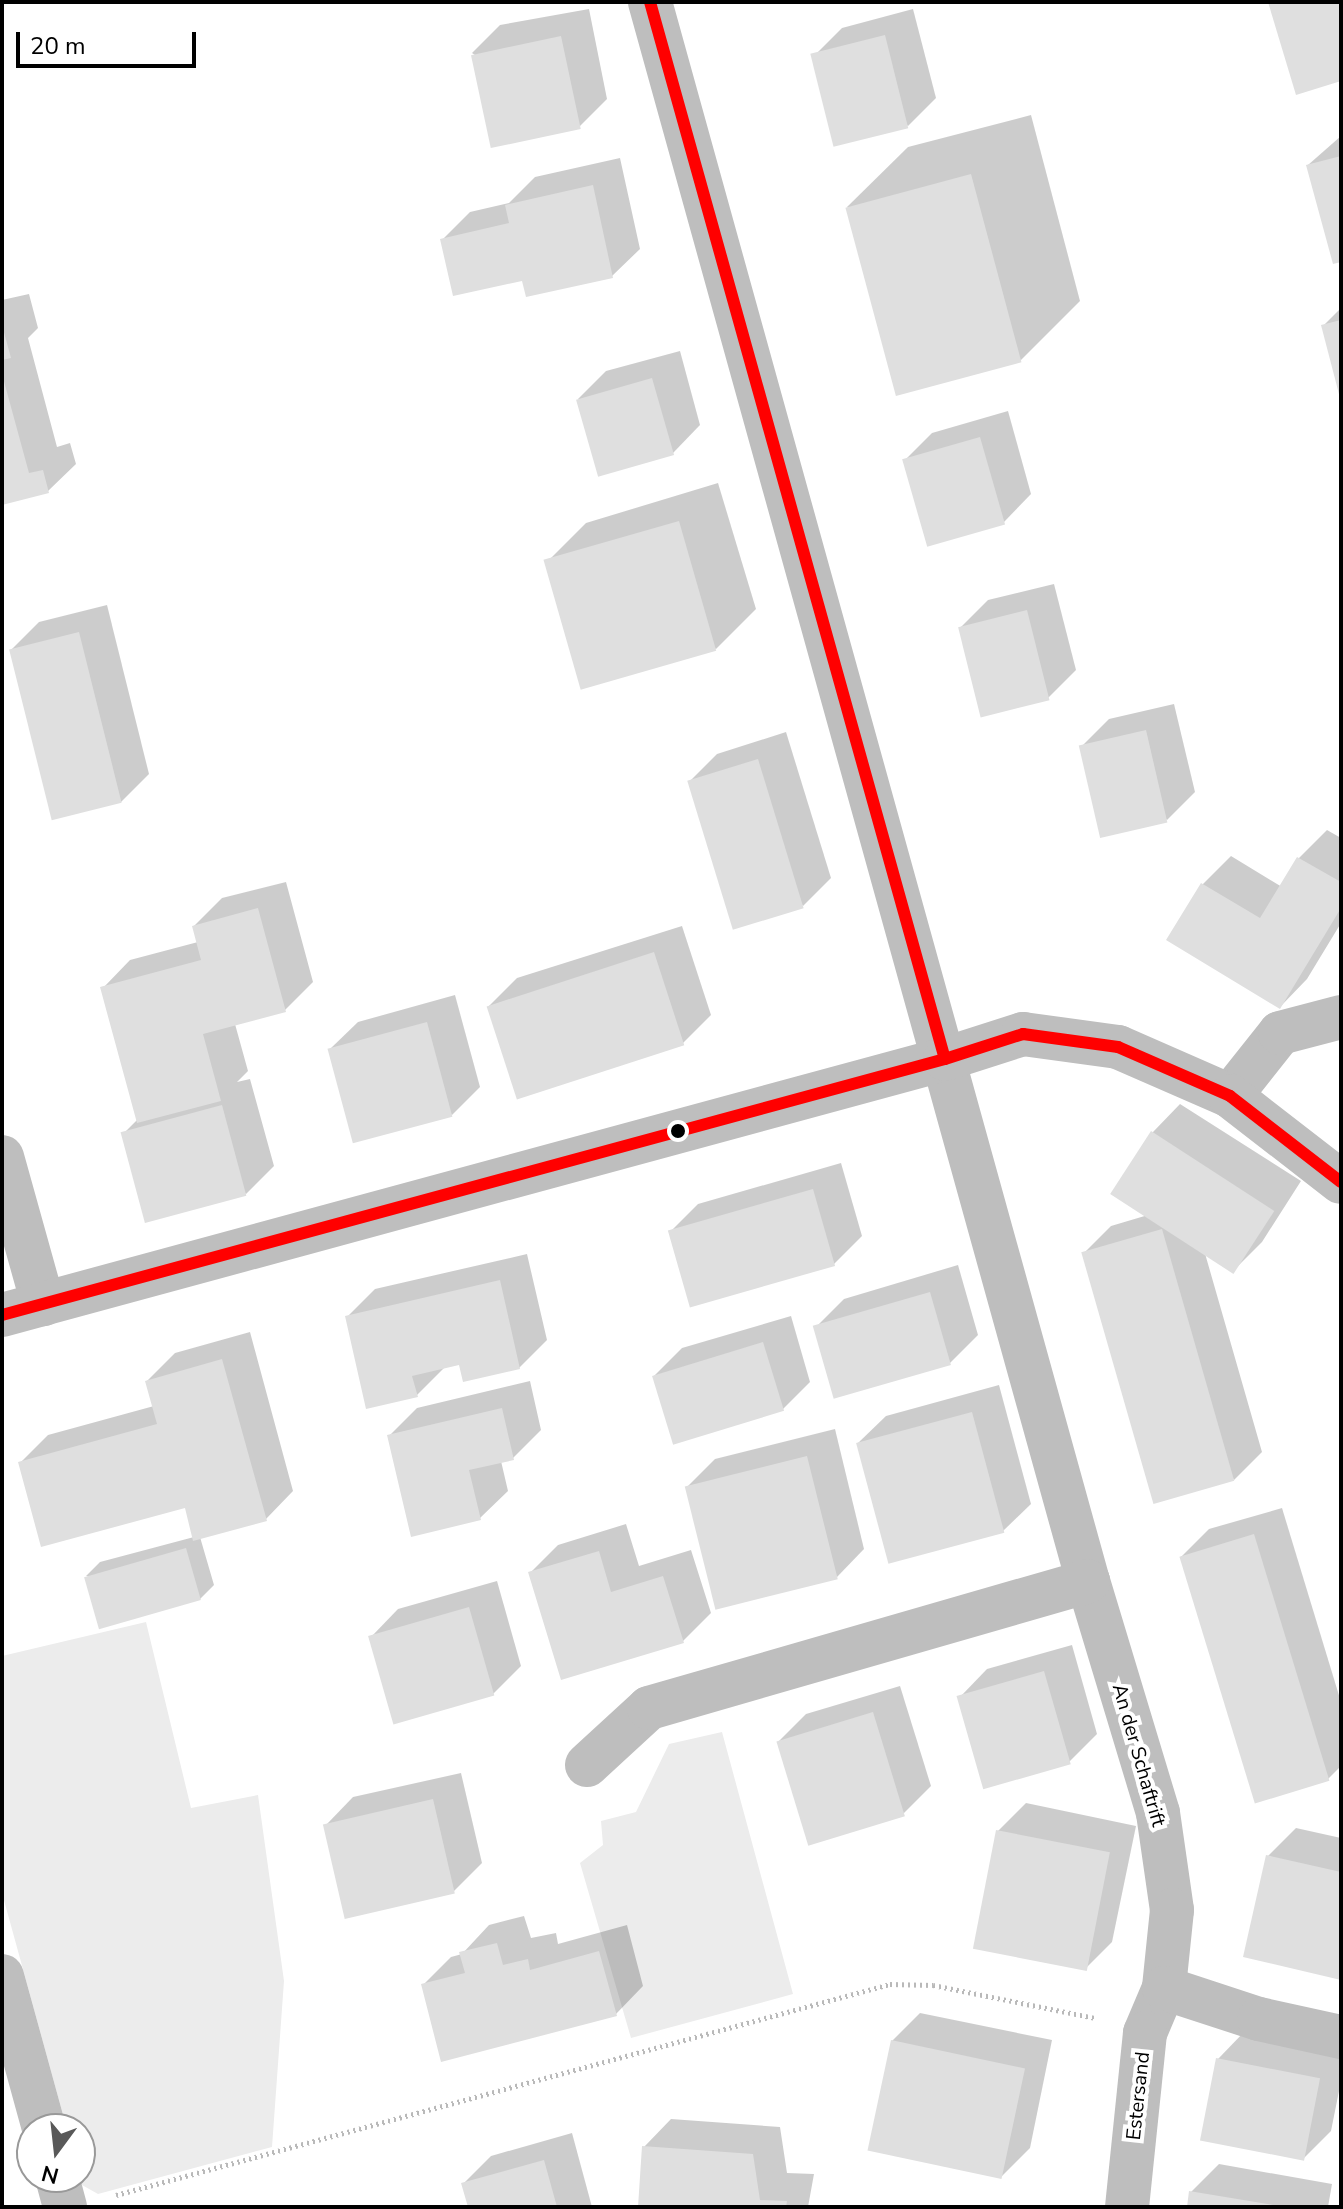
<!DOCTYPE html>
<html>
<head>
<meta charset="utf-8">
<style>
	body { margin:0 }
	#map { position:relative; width:1343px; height:2209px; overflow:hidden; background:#fff; font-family:"Nunito Sans",sans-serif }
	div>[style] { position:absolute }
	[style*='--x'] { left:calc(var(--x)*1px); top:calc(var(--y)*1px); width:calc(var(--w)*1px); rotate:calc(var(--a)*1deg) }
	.green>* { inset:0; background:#ececec }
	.shadow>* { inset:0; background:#0003 }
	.building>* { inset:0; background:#dfdfdf; transform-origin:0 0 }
	.path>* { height:5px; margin-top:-2.5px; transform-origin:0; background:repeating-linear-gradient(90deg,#b9b9b9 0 2px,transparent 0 6px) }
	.minor>* { height:44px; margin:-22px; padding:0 22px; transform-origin:22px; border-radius:22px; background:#bebebe }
	.bus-1>* { height:12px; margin:-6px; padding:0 6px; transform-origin:6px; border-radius:6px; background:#f00 }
	.dots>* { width:22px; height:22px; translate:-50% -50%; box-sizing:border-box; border:4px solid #fff; border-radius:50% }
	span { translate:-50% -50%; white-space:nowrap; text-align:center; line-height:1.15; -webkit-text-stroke:8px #fff; paint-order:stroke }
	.street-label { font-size:20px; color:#000 }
	.frame { position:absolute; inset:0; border:4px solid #000; pointer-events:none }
	.north { position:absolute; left:16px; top:2113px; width:80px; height:80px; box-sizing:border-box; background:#fff; border:2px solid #999; border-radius:50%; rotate:195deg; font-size:22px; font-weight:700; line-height:32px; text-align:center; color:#000 }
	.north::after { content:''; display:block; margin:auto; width:28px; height:36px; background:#595959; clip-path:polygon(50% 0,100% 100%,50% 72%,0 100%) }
	.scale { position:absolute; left:16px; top:32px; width:180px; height:36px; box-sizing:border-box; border:4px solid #000; border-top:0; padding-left:10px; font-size:24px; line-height:28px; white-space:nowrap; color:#000; -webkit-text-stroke:6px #fff; paint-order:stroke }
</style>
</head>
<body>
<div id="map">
	<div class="green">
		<div style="clip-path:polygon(146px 1622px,191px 1808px,258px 1795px,284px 1981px,272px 2147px,98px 2194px,82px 2185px,80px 2129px,67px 2129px,2px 1893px,2px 1656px)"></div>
		<div style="clip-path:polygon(722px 1732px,793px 1994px,631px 2038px,580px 1863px,603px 1845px,601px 1821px,636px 1812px,669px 1744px)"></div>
	</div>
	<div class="shadow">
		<div style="clip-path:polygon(589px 9px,607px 99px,579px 127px,472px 53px,500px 25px)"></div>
		<div style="clip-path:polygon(913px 9px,936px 98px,908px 126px,814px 56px,842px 28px)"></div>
		<div style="clip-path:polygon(1031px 115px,1080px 301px,1019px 362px,847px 207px,908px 147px)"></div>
		<div style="clip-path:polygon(1341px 136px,1341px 260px,1308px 165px)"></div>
		<div style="clip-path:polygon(620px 158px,640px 249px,612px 276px,524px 278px,442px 240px,470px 212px,509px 203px,535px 177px)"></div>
		<div style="clip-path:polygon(29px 294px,38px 328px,28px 338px,57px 447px,70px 443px,76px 464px,48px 491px,2px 503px,2px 300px)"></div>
		<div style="clip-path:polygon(1341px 308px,1341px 394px,1323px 326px)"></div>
		<div style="clip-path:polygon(680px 351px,700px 425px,673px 453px,578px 399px,606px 371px)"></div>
		<div style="clip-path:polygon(1008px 411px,1031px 494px,1004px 522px,904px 461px,932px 433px)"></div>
		<div style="clip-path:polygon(718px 483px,756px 609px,716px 649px,547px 562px,586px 523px)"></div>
		<div style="clip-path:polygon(1054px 584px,1076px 670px,1048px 698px,960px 628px,988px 600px)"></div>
		<div style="clip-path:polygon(107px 605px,149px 774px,121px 802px,11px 650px,39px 622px)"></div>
		<div style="clip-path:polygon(1174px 704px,1195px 792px,1167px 820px,1081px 747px,1109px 719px)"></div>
		<div style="clip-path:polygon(786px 732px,831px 878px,803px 906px,689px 782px,717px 754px)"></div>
		<div style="clip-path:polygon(1327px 830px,1341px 838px,1341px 923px,1307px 979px,1280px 1007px,1169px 940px,1203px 884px,1231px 856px,1282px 887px,1299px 858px)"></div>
		<div style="clip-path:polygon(286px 882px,313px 982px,285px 1010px,235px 1024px,248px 1071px,237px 1082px,250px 1079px,274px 1166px,246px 1194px,123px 1134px,138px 1119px,103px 988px,130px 960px,198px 942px,194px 926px,222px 898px)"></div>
		<div style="clip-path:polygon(682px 926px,711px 1015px,683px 1043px,489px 1006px,517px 978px)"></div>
		<div style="clip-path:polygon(455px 995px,480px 1087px,452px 1115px,330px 1049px,358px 1022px)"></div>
		<div style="clip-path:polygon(1180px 1104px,1301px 1181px,1262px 1242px,1234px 1270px,1204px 1250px,1262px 1452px,1234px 1480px,1084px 1253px,1111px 1226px,1148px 1215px,1153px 1132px)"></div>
		<div style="clip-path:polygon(841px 1163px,862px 1236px,834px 1264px,670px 1232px,698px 1204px)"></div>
		<div style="clip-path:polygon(527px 1254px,547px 1340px,519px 1368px,461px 1362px,445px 1367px,417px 1395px,347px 1317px,375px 1289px)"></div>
		<div style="clip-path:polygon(958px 1265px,978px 1335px,950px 1363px,816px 1327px,844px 1299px)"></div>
		<div style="clip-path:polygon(791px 1316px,810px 1382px,783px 1409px,654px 1376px,682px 1348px)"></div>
		<div style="clip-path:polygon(250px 1332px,293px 1491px,266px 1519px,200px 1537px,214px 1585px,200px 1599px,86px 1576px,100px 1562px,194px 1537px,186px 1506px,20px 1463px,48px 1435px,154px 1406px,147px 1381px,175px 1353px)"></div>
		<div style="clip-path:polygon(530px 1381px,541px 1430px,513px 1458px,501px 1461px,508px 1491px,480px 1518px,389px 1436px,417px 1408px)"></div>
		<div style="clip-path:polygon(999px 1385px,1031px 1504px,1003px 1531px,858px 1443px,886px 1416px)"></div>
		<div style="clip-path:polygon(835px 1429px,864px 1549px,837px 1577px,687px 1487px,715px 1459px)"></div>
		<div style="clip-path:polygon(1282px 1508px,1341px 1702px,1341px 1766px,1328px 1779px,1181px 1557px,1209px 1529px)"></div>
		<div style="clip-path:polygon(626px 1524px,639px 1566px,691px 1550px,711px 1613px,683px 1641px,530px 1573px,558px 1545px)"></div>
		<div style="clip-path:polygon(497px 1581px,521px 1666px,493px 1694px,371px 1637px,398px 1609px)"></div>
		<div style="clip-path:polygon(1072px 1645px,1097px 1734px,1069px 1762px,960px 1697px,987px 1669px)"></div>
		<div style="clip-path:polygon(900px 1686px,931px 1786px,903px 1814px,778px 1742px,806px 1714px)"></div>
		<div style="clip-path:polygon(461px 1773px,482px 1863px,454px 1891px,326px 1825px,353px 1797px)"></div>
		<div style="clip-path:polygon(1026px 1803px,1136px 1826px,1112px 1942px,1084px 1970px,998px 1831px)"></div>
		<div style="clip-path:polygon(1296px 1828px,1341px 1838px,1341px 1977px,1268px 1856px)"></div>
		<div style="clip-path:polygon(524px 1916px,531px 1938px,556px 1933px,558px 1944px,627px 1925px,643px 1986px,616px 2014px,423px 1985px,451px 1957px,462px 1954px,489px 1925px)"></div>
		<div style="clip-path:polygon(920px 2013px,1052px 2040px,1030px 2148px,1002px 2176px,892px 2041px)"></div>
		<div style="clip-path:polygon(1245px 2031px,1341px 2050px,1341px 2081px,1331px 2131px,1303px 2159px,1218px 2059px)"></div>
		<div style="clip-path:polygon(671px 2119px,780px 2127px,787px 2173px,814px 2174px,808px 2207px,640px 2207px,644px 2147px)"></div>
		<div style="clip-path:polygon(572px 2133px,592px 2207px,470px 2207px,463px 2184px,491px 2156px)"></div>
		<div style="clip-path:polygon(1219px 2164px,1332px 2184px,1328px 2207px,1189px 2207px,1191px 2192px)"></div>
	</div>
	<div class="building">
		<div style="clip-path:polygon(1268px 2px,1341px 2px,1341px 81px,1296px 95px)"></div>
		<div style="left:885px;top:35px;width:96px;height:77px;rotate:76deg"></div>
		<div style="left:561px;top:36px;width:95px;height:92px;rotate:78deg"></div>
		<div style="clip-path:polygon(1341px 156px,1341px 262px,1333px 264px,1306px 165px)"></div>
		<div style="left:971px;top:174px;width:195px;height:130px;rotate:75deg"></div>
		<div style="clip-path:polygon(593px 185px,613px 278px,526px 297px,522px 281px,453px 296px,440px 239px,509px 223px,505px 205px)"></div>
		<div style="clip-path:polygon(1341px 320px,1341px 398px,1340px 398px,1321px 325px)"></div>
		<div style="clip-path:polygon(2px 325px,11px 358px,2px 360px)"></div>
		<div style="clip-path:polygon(2px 374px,29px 473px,43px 470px,49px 493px,2px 505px)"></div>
		<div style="left:652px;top:378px;width:80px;height:79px;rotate:74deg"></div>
		<div style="left:980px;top:437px;width:91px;height:81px;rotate:74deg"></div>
		<div style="left:679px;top:521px;width:135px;height:141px;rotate:74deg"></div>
		<div style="left:1027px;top:610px;width:93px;height:71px;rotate:76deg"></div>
		<div style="left:79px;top:632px;width:176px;height:72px;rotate:76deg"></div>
		<div style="left:1146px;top:730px;width:95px;height:69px;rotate:77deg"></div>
		<div style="left:758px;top:759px;width:156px;height:74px;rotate:73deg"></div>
		<div style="clip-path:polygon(1297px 857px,1341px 882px,1341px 908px,1280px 1009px,1166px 940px,1201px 883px,1260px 918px)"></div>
		<div style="clip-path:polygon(258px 908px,286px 1012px,203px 1034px,221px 1101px,137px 1123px,100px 987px,201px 960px,192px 926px)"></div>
		<div style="left:654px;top:952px;width:98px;height:176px;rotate:72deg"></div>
		<div style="left:427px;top:1022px;width:98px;height:103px;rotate:75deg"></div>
		<div style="left:222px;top:1105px;width:94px;height:105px;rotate:75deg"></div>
		<div style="left:1151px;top:1131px;width:147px;height:75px;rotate:33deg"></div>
		<div style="left:813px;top:1189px;width:80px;height:151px;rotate:74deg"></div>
		<div style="left:1162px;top:1229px;width:262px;height:84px;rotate:74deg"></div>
		<div style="clip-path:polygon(500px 1280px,520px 1369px,463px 1382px,459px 1365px,412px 1376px,418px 1397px,366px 1409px,345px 1316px)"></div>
		<div style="left:930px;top:1292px;width:76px;height:122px;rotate:74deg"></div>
		<div style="left:763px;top:1342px;width:72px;height:116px;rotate:73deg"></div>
		<div style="clip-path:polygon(222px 1359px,267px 1521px,193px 1541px,185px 1508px,41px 1547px,18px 1462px,157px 1424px,145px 1381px)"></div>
		<div style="clip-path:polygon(502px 1408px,514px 1460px,469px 1470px,481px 1520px,411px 1537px,387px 1435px)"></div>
		<div style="left:972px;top:1412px;width:125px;height:120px;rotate:75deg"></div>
		<div style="left:807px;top:1456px;width:127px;height:126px;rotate:76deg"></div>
		<div style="left:1254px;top:1534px;width:258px;height:78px;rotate:73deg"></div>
		<div style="left:186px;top:1548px;width:54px;height:106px;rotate:74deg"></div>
		<div style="clip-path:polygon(599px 1551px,611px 1592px,663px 1576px,684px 1643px,561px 1680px,528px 1572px)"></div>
		<div style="left:469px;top:1607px;width:92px;height:105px;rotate:74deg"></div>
		<div style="left:1044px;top:1671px;width:97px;height:91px;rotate:74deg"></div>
		<div style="left:873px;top:1712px;width:109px;height:101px;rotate:73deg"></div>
		<div style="left:433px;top:1799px;width:97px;height:113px;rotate:77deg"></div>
		<div style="left:996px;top:1830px;width:116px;height:121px;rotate:11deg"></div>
		<div style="clip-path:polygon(1266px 1855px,1341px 1872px,1341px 1980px,1243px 1957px)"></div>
		<div style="clip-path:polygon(497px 1943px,503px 1965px,528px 1959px,530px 1970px,599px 1951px,617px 2016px,441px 2062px,421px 1984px,465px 1973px,459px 1952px)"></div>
		<div style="left:891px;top:2040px;width:137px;height:113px;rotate:12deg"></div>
		<div style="left:1216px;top:2058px;width:106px;height:84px;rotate:11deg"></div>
		<div style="clip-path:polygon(642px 2146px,753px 2154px,760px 2200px,787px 2201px,786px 2207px,638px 2207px)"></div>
		<div style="clip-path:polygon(544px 2160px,557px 2207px,468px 2207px,461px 2183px)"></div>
		<div style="clip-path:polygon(1189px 2191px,1273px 2205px,1273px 2207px,1187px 2207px)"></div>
	</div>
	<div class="path">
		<div style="--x:116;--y:2195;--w:802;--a:-15.25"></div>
		<div style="--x:890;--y:1984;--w:43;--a:1.3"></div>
		<div style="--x:933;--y:1985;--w:165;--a:11.5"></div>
	</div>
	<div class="minor">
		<div style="--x:650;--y:2;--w:1639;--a:74.5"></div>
		<div style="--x:1088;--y:1581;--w:242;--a:73.2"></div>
		<div style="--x:1158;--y:1813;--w:98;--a:81.8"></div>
		<div style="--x:1172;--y:1910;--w:78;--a:95.9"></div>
		<div style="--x:1164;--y:1988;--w:49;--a:112.9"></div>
		<div style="--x:1145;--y:2033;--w:175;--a:95.9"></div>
		<div style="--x:1230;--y:1096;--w:80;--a:-51.6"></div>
		<div style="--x:1280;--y:1033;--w:63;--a:-14.7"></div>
		<div style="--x:2;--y:1157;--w:153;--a:74.4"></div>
		<div style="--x:2;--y:1315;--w:977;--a:-15.19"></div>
		<div style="--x:945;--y:1059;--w:82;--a:-17.8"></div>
		<div style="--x:1023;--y:1034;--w:96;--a:7.8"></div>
		<div style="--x:1118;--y:1047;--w:122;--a:23.6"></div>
		<div style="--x:1230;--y:1096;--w:140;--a:37.8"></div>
		<div style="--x:587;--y:1765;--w:84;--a:-42.6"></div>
		<div style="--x:649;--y:1708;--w:457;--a:-16.1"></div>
		<div style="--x:2;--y:1976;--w:159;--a:74.6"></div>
		<div style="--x:1164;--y:1988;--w:100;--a:18.1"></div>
		<div style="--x:1259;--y:2019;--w:84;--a:12.4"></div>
		<div style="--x:57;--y:2177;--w:31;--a:75"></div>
	</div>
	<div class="bus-1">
		<div style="--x:650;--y:2;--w:1097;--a:74.41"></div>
		<div style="--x:2;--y:1315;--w:977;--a:-15.19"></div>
		<div style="--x:945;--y:1059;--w:82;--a:-17.8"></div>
		<div style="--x:1023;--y:1034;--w:96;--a:7.8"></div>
		<div style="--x:1118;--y:1047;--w:122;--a:23.6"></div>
		<div style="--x:1230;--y:1096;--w:140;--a:37.8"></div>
	</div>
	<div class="dots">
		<div style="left:678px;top:1131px;background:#000"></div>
	</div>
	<div class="street-label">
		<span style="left:1139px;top:1755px;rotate:74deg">An der Schaftrift</span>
		<span style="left:1138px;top:2096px;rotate:-84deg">Estersand</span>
	</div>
	<div class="frame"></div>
	<div class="north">N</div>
	<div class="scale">20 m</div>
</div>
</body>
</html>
